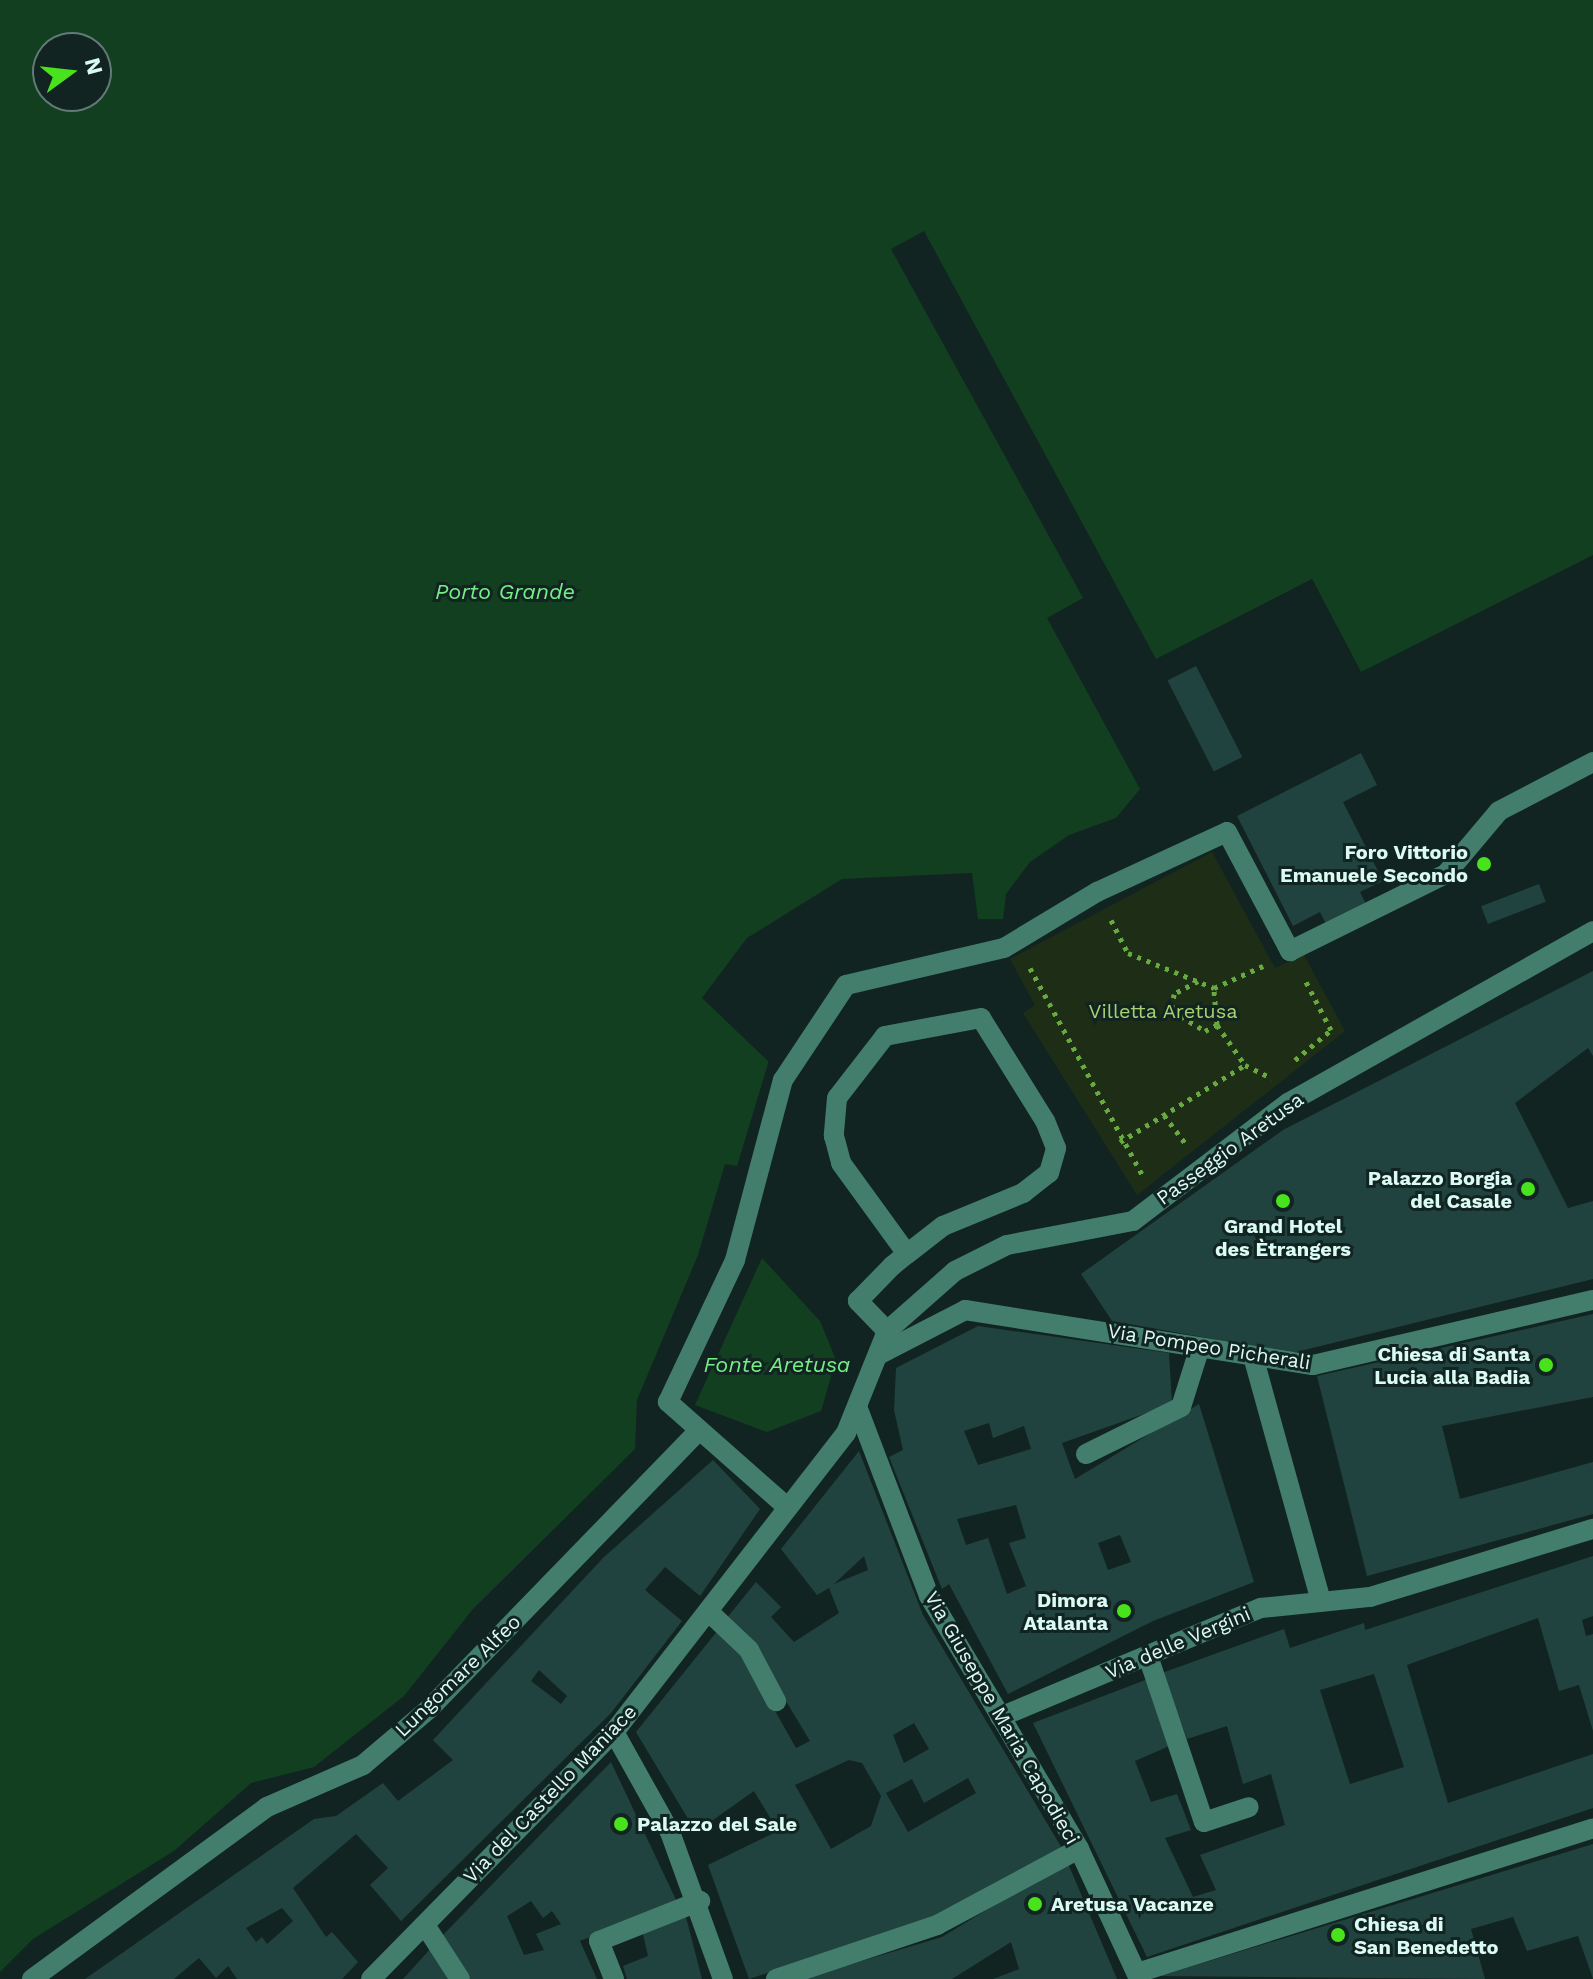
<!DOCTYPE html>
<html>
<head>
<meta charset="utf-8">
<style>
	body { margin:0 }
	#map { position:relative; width:1593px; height:1979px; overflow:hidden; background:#122422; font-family:"Work Sans",sans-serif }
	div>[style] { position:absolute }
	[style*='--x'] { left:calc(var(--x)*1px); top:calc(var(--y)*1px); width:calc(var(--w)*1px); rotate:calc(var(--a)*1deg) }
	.green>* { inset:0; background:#1e2e16 }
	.water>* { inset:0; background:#113f1f }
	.pier>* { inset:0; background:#122422 }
	.building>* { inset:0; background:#20433f; transform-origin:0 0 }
	.path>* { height:5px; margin-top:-2.5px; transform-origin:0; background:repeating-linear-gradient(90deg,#67aa3f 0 4px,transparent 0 10px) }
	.minor>* { height:20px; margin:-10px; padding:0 10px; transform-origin:10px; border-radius:10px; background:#437e6d }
	.dots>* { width:22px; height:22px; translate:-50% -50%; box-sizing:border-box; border:4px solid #122422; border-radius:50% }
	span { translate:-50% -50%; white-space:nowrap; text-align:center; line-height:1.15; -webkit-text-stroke:6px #122422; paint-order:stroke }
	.poi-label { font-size:20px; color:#dafaf4; font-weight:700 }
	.right { translate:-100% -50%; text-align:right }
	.left { translate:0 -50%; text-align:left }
	.park-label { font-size:20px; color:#a7d26e }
	.street-label { font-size:20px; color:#dafaf4 }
	.water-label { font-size:22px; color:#75ee86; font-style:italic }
	.north { position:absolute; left:32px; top:32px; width:80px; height:80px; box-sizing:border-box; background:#122422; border:2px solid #627a76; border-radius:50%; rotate:75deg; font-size:22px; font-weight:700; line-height:32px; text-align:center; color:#dafaf4 }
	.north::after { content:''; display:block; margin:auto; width:28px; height:36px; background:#48e31d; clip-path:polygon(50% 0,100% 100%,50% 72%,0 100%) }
</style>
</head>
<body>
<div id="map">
	<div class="green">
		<div style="clip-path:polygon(1212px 852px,1275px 968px,1304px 955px,1345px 1031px,1137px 1195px,1023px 1013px,1035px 1005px,1010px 959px)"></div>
	</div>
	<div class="water">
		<div style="clip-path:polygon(evenodd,0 0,1593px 0,1593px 555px,1361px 672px,1312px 579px,1156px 659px,924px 231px,891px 249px,1083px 598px,1047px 618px,1140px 789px,1116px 818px,1069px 835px,1030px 862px,1006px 894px,1000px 945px,872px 957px,841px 970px,774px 1044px,737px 1166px,725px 1164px,698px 1255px,637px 1400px,635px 1449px,473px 1609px,404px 1696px,314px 1767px,251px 1783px,174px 1851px,33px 1939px,0 1972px,0 0,48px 48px,96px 48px,96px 96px,48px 96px,48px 48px)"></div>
		<div style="clip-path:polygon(762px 1258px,820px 1321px,836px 1360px,821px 1411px,767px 1432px,695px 1405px)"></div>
	</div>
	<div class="pier">
		<div style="clip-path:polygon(1312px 579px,1363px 676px,1311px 584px,1158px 662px)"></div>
		<div style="clip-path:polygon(972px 873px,978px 919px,1007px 919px,1000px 945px,872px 957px,841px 970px,774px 1044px,769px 1062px,702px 998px,747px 938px,842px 879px)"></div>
	</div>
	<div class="building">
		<div style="left:1196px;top:666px;width:102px;height:32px;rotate:63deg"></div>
		<div style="clip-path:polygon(1361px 753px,1377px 785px,1343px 802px,1383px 881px,1360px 892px,1367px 906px,1327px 926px,1320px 912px,1293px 926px,1237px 816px)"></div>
		<div style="left:1539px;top:884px;width:19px;height:62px;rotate:69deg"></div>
		<div style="clip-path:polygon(1593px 971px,1593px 1056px,1588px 1048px,1515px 1103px,1568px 1208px,1593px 1201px,1593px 1279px,1292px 1353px,1112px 1321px,1081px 1274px,1283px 1130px)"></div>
		<div style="clip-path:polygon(1593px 1314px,1593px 1397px,1442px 1426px,1460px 1499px,1593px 1462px,1593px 1514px,1367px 1576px,1317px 1376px)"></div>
		<div style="clip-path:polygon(evenodd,978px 1326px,1169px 1353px,1172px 1404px,1062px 1443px,1075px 1479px,1199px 1404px,1254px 1582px,1153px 1621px,1008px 1694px,949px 1584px,942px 1589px,889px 1457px,903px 1450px,894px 1410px,896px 1368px,978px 1326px,989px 1423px,993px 1438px,1024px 1426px,1031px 1449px,978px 1465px,964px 1431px,989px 1423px,978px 1326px,1016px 1505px,1026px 1538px,1009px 1543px,1026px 1586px,1007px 1594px,988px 1538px,966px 1545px,957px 1519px,1016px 1505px,978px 1326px,1120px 1535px,1131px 1562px,1108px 1570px,1098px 1543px,1120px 1535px)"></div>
		<div style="clip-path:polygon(evenodd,859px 1451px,923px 1615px,1063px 1850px,923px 1921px,749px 1979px,708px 1865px,778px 1831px,754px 1791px,696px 1832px,636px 1732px,719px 1629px,744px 1656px,796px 1748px,810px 1741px,757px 1653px,726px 1619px,756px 1582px,781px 1607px,771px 1617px,794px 1642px,839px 1613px,829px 1588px,817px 1595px,781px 1549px,859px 1451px,864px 1556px,868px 1570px,834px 1584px,864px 1556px,859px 1451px,914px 1723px,929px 1749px,904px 1763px,893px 1735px,914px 1723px,859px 1451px,849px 1760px,862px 1763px,881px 1796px,871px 1826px,831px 1849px,795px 1785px,849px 1760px,859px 1451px,968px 1778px,976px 1793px,908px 1832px,886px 1793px,912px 1779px,924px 1803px,968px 1778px)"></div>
		<div style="clip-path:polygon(evenodd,713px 1460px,760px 1509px,700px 1596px,665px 1567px,645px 1590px,682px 1621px,611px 1713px,401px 1921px,370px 1885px,388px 1868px,356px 1834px,293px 1888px,326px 1937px,332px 1932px,358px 1962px,342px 1979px,237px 1979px,228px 1966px,216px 1978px,199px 1958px,174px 1979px,85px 1979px,314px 1819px,336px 1816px,383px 1783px,398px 1801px,453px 1760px,433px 1740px,603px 1558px,713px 1460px,539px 1670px,567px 1696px,561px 1704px,531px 1681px,539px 1670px,713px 1460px,282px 1908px,293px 1921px,267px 1944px,262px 1937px,256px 1942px,246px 1928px,282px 1908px)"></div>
		<div style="clip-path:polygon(evenodd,1593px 1556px,1593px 1616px,1582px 1620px,1586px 1636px,1593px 1634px,1593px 1731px,1579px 1685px,1559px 1691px,1538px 1618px,1407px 1665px,1448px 1803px,1593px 1754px,1593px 1808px,1147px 1957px,1033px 1723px,1148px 1679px,1174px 1744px,1135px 1761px,1151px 1802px,1177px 1794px,1191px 1830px,1165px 1838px,1193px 1897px,1216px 1890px,1200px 1855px,1285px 1825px,1271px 1774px,1243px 1784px,1227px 1726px,1187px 1739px,1162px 1673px,1284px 1629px,1290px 1648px,1364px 1623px,1365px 1630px,1593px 1556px,1374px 1674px,1404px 1767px,1350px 1784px,1320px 1690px,1374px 1674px)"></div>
		<div style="clip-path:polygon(evenodd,611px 1762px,677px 1902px,580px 1941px,597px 1979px,470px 1979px,442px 1936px,611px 1762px,531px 1901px,543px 1918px,552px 1911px,561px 1924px,536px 1934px,544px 1950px,524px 1955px,507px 1916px,531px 1901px)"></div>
		<div style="clip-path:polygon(1593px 1844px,1593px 1979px,1578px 1936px,1527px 1951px,1513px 1917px,1471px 1929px,1485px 1979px,1160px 1976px)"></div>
		<div style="clip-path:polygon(1067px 1861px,1117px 1979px,993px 1979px,1019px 1969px,1011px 1942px,952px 1979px,802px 1979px,942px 1937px)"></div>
		<div style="clip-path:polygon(686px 1917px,702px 1979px,627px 1979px,623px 1966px,648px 1956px,642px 1930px)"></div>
		<div style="clip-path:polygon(433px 1946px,452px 1979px,403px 1979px)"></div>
	</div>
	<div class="path">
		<div style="--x:1111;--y:920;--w:37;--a:63"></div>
		<div style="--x:1128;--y:953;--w:93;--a:22.1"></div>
		<div style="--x:1214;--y:988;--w:54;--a:-24.2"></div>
		<div style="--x:1030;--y:968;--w:237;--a:61.5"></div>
		<div style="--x:1198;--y:981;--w:27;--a:152"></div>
		<div style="--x:1174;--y:994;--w:17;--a:97"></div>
		<div style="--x:1172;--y:1011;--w:39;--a:31"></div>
		<div style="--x:1205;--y:1031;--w:13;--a:-27"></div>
		<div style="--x:1217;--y:1025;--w:36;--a:-95"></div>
		<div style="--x:1217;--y:1025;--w:49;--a:55"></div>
		<div style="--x:1295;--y:1060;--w:47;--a:-39.8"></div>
		<div style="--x:1331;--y:1030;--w:59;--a:-117.4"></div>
		<div style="--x:1164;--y:1115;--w:35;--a:53"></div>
		<div style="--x:1120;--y:1142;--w:147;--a:-31.6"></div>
		<div style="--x:1245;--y:1065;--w:30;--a:26"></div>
	</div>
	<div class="minor">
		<div style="--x:887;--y:1331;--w:42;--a:-134"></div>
		<div style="--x:858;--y:1301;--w:49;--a:-45.8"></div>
		<div style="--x:892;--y:1266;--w:19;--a:-39"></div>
		<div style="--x:907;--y:1254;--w:46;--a:-37.9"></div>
		<div style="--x:943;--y:1226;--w:87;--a:-22.4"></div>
		<div style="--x:1023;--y:1193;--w:33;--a:-38"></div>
		<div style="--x:1049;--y:1173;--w:26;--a:-74"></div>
		<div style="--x:1056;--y:1148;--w:29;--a:-112"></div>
		<div style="--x:1045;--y:1121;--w:121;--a:-121.9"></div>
		<div style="--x:981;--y:1018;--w:98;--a:169.4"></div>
		<div style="--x:885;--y:1036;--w:78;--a:127.7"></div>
		<div style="--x:837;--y:1098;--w:38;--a:95"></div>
		<div style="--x:834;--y:1136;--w:28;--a:75"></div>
		<div style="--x:841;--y:1163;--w:112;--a:54"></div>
		<div style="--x:878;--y:1355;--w:98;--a:-27.3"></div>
		<div style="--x:965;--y:1310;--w:352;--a:9"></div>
		<div style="--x:1313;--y:1365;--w:287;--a:-13.1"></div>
		<div style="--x:1253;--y:1356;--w:255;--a:74.5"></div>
		<div style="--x:858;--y:1409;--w:200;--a:69.2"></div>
		<div style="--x:929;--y:1596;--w:294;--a:59.3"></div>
		<div style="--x:1079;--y:1849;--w:143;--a:65.2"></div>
		<div style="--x:1086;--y:1454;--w:106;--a:-26.3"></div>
		<div style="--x:1181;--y:1407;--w:60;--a:-72.5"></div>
		<div style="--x:787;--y:1507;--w:159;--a:-138.6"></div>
		<div style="--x:668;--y:1402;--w:157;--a:-64.7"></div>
		<div style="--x:735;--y:1260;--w:186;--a:-75.1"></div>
		<div style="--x:783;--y:1080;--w:114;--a:-56.4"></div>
		<div style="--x:846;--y:985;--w:162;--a:-13.2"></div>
		<div style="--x:1004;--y:948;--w:109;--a:-31.1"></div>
		<div style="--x:1097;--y:892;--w:143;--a:-24.8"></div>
		<div style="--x:1227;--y:832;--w:135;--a:62.1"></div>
		<div style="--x:1290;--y:951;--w:174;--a:-26.3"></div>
		<div style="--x:1446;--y:874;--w:82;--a:-49.9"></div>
		<div style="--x:1499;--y:811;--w:106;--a:-27.5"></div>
		<div style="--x:709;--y:1612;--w:55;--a:43.5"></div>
		<div style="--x:749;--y:1650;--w:58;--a:62.1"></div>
		<div style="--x:1148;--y:1656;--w:175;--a:71.4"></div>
		<div style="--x:1204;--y:1822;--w:47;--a:-18.4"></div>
		<div style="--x:1000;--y:1717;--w:283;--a:-22.7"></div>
		<div style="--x:1261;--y:1608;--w:110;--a:-5.8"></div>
		<div style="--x:1370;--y:1597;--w:233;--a:-17"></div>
		<div style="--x:614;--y:1732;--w:115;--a:60.8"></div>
		<div style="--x:670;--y:1832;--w:156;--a:70.2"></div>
		<div style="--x:425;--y:1925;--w:64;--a:57.1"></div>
		<div style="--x:1137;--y:1973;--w:478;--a:-17.6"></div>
		<div style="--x:32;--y:1979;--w:291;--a:-36.2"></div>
		<div style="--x:267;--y:1807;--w:105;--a:-23.6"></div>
		<div style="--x:363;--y:1765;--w:87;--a:-40.3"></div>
		<div style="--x:429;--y:1709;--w:387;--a:-45.9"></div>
		<div style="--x:371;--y:1979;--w:346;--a:-45.5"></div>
		<div style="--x:614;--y:1732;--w:378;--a:-52.2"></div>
		<div style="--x:846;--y:1433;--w:110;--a:-68.1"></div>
		<div style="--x:887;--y:1331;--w:91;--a:-41.4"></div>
		<div style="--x:955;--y:1271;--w:58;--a:-26.6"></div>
		<div style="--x:1007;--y:1245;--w:128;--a:-10.8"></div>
		<div style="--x:1133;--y:1221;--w:195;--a:-37.3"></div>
		<div style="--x:1288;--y:1103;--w:350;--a:-29.4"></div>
		<div style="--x:614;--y:1979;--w:41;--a:-111.5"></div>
		<div style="--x:599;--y:1941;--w:109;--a:-21.6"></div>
		<div style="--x:776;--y:1979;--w:170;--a:-18.5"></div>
		<div style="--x:937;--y:1925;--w:161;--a:-28.2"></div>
	</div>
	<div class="dots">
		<div style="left:1484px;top:864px;background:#48e31d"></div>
		<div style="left:1528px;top:1189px;background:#48e31d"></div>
		<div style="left:1283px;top:1201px;background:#48e31d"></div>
		<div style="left:1546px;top:1365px;background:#48e31d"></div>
		<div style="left:1124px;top:1611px;background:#48e31d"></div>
		<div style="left:621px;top:1824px;background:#48e31d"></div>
		<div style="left:1035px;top:1904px;background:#48e31d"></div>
		<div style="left:1338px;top:1935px;background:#48e31d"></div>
	</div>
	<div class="poi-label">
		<span class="right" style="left:1468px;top:864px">Foro Vittorio<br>Emanuele Secondo</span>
		<span class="right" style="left:1512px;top:1190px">Palazzo Borgia<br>del Casale</span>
		<span style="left:1283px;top:1238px">Grand Hotel<br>des Ètrangers</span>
		<span class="right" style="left:1530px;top:1366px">Chiesa di Santa<br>Lucia alla Badia</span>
		<span class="right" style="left:1108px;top:1612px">Dimora<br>Atalanta</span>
		<span class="left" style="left:637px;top:1824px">Palazzo del Sale</span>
		<span class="left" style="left:1051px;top:1904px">Aretusa Vacanze</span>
		<span class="left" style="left:1354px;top:1936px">Chiesa di<br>San Benedetto</span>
	</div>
	<div class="park-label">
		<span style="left:1163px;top:1011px">Villetta Aretusa</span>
	</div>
	<div class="street-label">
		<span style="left:1230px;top:1149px;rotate:-36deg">Passeggio Aretusa</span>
		<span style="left:1209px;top:1347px;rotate:9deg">Via Pompeo Picherali</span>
		<span style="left:1178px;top:1643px;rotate:-23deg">Via delle Vergini</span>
		<span style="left:458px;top:1676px;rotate:-44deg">Lungomare Alfeo</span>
		<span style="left:1002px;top:1718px;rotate:60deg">Via Giuseppe Maria Capodieci</span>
		<span style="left:550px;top:1794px;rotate:-46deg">Via del Castello Maniace</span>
	</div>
	<div class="water-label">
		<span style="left:505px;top:592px">Porto Grande</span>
		<span style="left:777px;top:1365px">Fonte Aretusa</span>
	</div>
	<div class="north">N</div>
</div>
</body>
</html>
